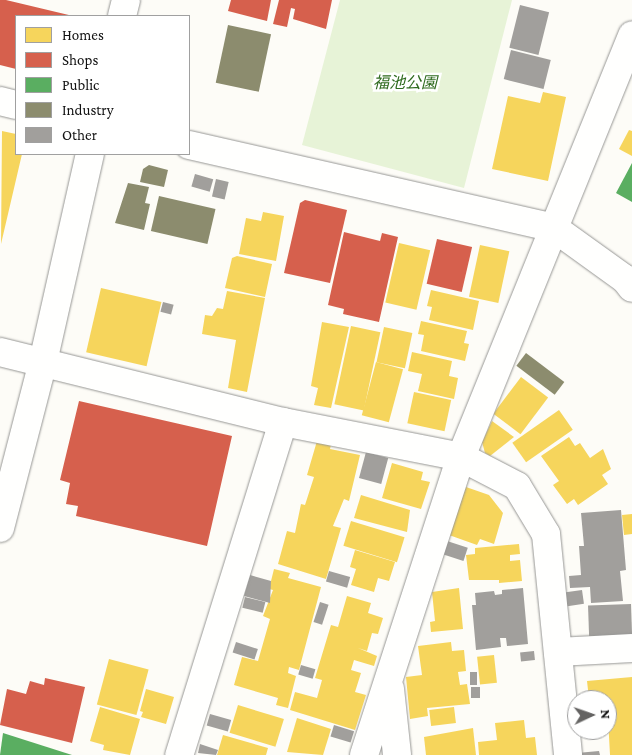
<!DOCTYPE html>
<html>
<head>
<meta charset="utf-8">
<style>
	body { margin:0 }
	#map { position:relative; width:632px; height:755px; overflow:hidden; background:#fdfcf7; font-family:"Crimson Pro","Noto Sans JP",serif }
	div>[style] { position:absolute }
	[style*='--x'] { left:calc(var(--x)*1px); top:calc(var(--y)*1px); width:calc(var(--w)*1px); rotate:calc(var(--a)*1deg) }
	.green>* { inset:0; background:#e7f3d7 }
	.homes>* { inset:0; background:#f6d55c; transform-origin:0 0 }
	.shops>* { inset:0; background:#d6604d; transform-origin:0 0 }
	.public>* { inset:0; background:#5aae61 }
	.industry>* { inset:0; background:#8c8c6e; transform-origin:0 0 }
	.building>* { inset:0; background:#a19f9c; transform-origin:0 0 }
	.roads { filter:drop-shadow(0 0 1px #979795) drop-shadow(0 0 1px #979795) }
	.minor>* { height:28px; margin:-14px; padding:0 14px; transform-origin:14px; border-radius:14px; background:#fffffe }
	span { translate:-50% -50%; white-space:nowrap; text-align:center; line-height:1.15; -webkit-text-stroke:5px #fff; paint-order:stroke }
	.park-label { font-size:16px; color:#2f6b1f; font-style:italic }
	.legend { position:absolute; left:15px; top:15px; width:175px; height:140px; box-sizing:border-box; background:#fff; border:1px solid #a0a0a0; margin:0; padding:6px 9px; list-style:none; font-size:15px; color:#111 }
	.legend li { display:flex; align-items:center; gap:10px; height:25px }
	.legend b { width:25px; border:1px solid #a0a0a0 }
	.north { position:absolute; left:567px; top:690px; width:50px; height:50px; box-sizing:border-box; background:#fff; border:1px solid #a0a0a0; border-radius:50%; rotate:87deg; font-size:14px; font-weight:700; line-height:20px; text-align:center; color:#111 }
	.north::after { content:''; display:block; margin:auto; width:18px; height:22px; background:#646362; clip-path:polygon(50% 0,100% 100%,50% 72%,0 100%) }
</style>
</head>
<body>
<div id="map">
	<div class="green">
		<div style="clip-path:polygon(340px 0,512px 0,464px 188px,302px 145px)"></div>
	</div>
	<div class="homes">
		<div style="clip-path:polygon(543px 92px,566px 97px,548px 181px,492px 169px,508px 96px,540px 103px)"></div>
		<div style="clip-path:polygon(629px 130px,632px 131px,632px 156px,619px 149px)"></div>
		<div style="clip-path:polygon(2px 131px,16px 134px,16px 154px,22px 154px,1px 244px)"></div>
		<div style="clip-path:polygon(263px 212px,284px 216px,276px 261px,239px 254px,246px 218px,261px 221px)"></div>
		<div style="left:399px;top:243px;width:32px;height:61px;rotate:13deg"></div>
		<div style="left:480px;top:245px;width:30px;height:53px;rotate:12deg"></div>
		<div style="clip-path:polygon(237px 256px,272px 264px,265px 297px,225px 288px,232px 258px)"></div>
		<div style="left:101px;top:288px;width:62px;height:66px;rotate:13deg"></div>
		<div style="clip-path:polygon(431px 290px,479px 301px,473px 330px,429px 320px,432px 307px,427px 306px)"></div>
		<div style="clip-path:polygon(227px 291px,265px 298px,247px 392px,228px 388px,236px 340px,202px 334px,205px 315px,212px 316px,217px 308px,223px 309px)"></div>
		<div style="clip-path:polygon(421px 321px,467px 331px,464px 343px,469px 344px,465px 361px,421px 351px,424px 335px,418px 334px)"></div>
		<div style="clip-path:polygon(322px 322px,349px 327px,331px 408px,314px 405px,318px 388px,311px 386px)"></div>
		<div style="left:351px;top:326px;width:30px;height:80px;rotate:12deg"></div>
		<div style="left:384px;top:327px;width:29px;height:36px;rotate:12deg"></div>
		<div style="clip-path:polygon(412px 352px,452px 361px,449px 376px,458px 378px,454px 399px,418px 391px,422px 374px,408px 371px)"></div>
		<div style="left:376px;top:362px;width:28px;height:55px;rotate:15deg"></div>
		<div style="left:521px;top:377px;width:34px;height:46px;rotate:37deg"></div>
		<div style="left:414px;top:392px;width:38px;height:32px;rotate:12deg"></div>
		<div style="left:559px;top:410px;width:24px;height:57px;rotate:55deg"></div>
		<div style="clip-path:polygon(492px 421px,514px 437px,490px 456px,485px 453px,482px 442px)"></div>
		<div style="clip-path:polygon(569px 437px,575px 446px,580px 443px,590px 458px,603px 449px,611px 469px,602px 475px,608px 484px,578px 505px,574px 499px,567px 504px,553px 485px,559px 481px,541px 456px)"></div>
		<div style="clip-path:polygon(317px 441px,331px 445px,330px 449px,360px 455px,349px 501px,344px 499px,333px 526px,341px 528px,326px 579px,278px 564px,287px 531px,295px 533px,301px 504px,305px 505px,314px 477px,307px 475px)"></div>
		<div style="clip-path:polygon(392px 463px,423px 472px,421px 480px,430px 482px,421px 509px,382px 498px)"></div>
		<div style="clip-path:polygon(466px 487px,489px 495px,503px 513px,494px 544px,480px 539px,477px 545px,449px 535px)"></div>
		<div style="clip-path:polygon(361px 495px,410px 510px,407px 532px,354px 518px)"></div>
		<div style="clip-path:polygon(632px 514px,632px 534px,624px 535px,622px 515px)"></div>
		<div style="left:351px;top:521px;width:56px;height:26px;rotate:17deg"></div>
		<div style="clip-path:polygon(519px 544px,520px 554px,510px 555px,510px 561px,520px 560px,522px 581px,499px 583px,499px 580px,469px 580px,466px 555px,475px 554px,475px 548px)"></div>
		<div style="clip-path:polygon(355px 550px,395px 562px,389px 581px,378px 578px,374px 592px,351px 585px,356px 569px,350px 567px)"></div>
		<div style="clip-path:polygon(274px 569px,290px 573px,288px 578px,321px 587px,299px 670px,289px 667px,288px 673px,296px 676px,288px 708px,276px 705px,278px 698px,234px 685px,242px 657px,258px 661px,270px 619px,263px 616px,273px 590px,269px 589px)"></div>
		<div style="clip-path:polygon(459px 588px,463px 629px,431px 632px,430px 622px,435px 621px,432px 592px)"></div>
		<div style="clip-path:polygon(347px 596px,371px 603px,368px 613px,383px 618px,378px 634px,372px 633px,367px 651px,358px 648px,377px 656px,374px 666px,354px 660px,351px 670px,361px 673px,355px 692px,366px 695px,355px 730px,290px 710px,295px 692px,317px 698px,322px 680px,315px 678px,331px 625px,338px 627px)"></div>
		<div style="clip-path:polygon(451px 642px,452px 651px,464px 650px,466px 671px,458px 672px,460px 685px,467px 684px,470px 704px,427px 708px,428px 716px,410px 719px,406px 677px,422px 675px,418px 646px)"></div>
		<div style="left:494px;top:655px;width:28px;height:17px;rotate:84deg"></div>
		<div style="left:109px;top:659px;width:41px;height:47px;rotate:15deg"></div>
		<div style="clip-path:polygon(632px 677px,632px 755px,610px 755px,607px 700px,589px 699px,587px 681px)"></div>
		<div style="clip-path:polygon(146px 689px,174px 697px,166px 724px,141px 717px,143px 712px,140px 711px)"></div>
		<div style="left:238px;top:705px;width:48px;height:29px;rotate:17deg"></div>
		<div style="clip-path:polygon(100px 707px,140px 719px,130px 755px,103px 750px,104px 745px,90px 741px)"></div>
		<div style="left:454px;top:707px;width:16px;height:25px;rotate:83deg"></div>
		<div style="clip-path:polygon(297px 718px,331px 729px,323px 755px,287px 752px)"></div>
		<div style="clip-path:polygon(524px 720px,526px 738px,535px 737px,537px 755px,479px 755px,478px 742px,497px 740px,495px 723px)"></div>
		<div style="clip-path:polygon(473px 728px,476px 755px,426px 755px,424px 737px)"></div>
		<div style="clip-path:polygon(223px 735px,268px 748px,266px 755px,217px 755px)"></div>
	</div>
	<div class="shops">
		<div style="clip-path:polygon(0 0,6px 0,73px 16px,16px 16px,16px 69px,0 65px)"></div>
		<div style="clip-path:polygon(231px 0,271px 0,267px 21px,228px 11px)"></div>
		<div style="clip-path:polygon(279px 0,332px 0,326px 29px,293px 19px,295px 9px,291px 8px,287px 27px,273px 24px)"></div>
		<div style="clip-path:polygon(305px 200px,347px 210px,330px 283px,284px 273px,300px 203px)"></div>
		<div style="clip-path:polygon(344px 232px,380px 241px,382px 233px,398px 237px,379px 322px,343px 314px,344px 309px,328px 305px)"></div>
		<div style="left:437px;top:239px;width:36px;height:46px;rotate:13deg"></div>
		<div style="clip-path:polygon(79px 401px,232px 436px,207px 546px,76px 516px,78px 506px,66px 504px,70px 483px,60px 480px)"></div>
		<div style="clip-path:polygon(45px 678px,85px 687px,72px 743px,0 725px,7px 689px,26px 694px,30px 681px,44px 685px)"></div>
	</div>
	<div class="public">
		<div style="clip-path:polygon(632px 163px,632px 202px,616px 193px)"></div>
		<div style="clip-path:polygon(3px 733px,72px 755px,0 755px)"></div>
	</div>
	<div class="industry">
		<div style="left:228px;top:25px;width:44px;height:59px;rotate:12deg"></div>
		<div style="clip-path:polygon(149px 165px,168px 170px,164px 187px,140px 182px,143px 169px)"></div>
		<div style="clip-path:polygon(128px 183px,149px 187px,145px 203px,150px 204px,144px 230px,115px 223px)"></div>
		<div style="left:159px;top:196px;width:58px;height:36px;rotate:13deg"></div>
		<div style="left:526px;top:353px;width:48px;height:16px;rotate:37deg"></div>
	</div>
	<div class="building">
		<div style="left:520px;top:5px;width:30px;height:44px;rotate:14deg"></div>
		<div style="left:511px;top:50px;width:41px;height:30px;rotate:14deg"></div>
		<div style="left:195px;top:174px;width:19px;height:13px;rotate:16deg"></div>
		<div style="left:216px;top:179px;width:13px;height:18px;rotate:13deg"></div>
		<div style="left:163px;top:302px;width:11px;height:10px;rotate:15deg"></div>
		<div style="left:366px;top:452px;width:23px;height:27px;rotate:15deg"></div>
		<div style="clip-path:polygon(621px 510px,626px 570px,620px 571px,623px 601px,591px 603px,590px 587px,570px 588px,569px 576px,581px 575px,579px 546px,584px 546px,581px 513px)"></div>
		<div style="left:444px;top:540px;width:25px;height:14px;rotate:18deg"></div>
		<div style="left:329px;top:571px;width:22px;height:11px;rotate:16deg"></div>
		<div style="clip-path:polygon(250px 575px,271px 581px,270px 603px,244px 596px)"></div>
		<div style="clip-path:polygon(523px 588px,528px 644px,507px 646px,506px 638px,500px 638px,501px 647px,476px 650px,472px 605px,476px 605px,475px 593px,494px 591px,495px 595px,502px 594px,502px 590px)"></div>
		<div style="left:582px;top:590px;width:14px;height:20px;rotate:82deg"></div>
		<div style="left:245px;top:597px;width:21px;height:11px;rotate:14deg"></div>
		<div style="left:320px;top:602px;width:9px;height:21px;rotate:18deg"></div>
		<div style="left:631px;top:604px;width:31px;height:43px;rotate:88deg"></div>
		<div style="left:236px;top:642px;width:23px;height:11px;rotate:18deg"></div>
		<div style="left:534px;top:651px;width:9px;height:14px;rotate:84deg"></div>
		<div style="left:301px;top:665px;width:15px;height:10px;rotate:16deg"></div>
		<div style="left:470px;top:672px;width:7px;height:13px"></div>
		<div style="left:471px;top:687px;width:9px;height:11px"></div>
		<div style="left:210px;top:714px;width:22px;height:12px;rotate:16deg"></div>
		<div style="left:334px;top:725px;width:21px;height:12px;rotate:17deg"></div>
		<div style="clip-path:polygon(200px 744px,218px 750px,216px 755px,198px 753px)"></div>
		<div style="clip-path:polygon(599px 751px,600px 755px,578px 755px,577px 753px)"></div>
	</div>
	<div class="roads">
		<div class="minor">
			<div style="--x:122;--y:16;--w:16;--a:-76"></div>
			<div style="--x:0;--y:101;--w:16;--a:14"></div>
			<div style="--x:189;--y:145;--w:374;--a:12.8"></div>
			<div style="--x:554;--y:228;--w:87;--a:35.7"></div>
			<div style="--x:625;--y:279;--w:11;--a:52"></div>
			<div style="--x:0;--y:352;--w:292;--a:13.9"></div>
			<div style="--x:283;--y:422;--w:349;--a:107.3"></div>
			<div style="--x:283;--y:422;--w:181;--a:11.1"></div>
			<div style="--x:461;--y:457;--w:63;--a:27.4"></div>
			<div style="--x:517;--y:486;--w:56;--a:58.9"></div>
			<div style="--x:546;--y:534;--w:222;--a:84.3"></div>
			<div style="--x:0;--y:528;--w:171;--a:-75.5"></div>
			<div style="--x:43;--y:362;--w:213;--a:-77.3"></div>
			<div style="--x:558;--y:652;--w:74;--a:-3.1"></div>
			<div style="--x:390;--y:689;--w:66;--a:83.9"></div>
			<div style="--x:364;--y:755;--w:313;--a:-72"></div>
			<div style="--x:461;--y:457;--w:455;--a:-67.9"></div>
		</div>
	</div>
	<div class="park-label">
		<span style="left:405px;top:83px">福池公園</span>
	</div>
	<ul class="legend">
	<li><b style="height:14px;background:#f6d55c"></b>Homes</li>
	<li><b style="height:14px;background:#d6604d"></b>Shops</li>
	<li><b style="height:14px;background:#5aae61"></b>Public</li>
	<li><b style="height:14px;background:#8c8c6e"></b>Industry</li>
	<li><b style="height:14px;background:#a19f9c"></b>Other</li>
	</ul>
	<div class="north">N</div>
</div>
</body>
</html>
